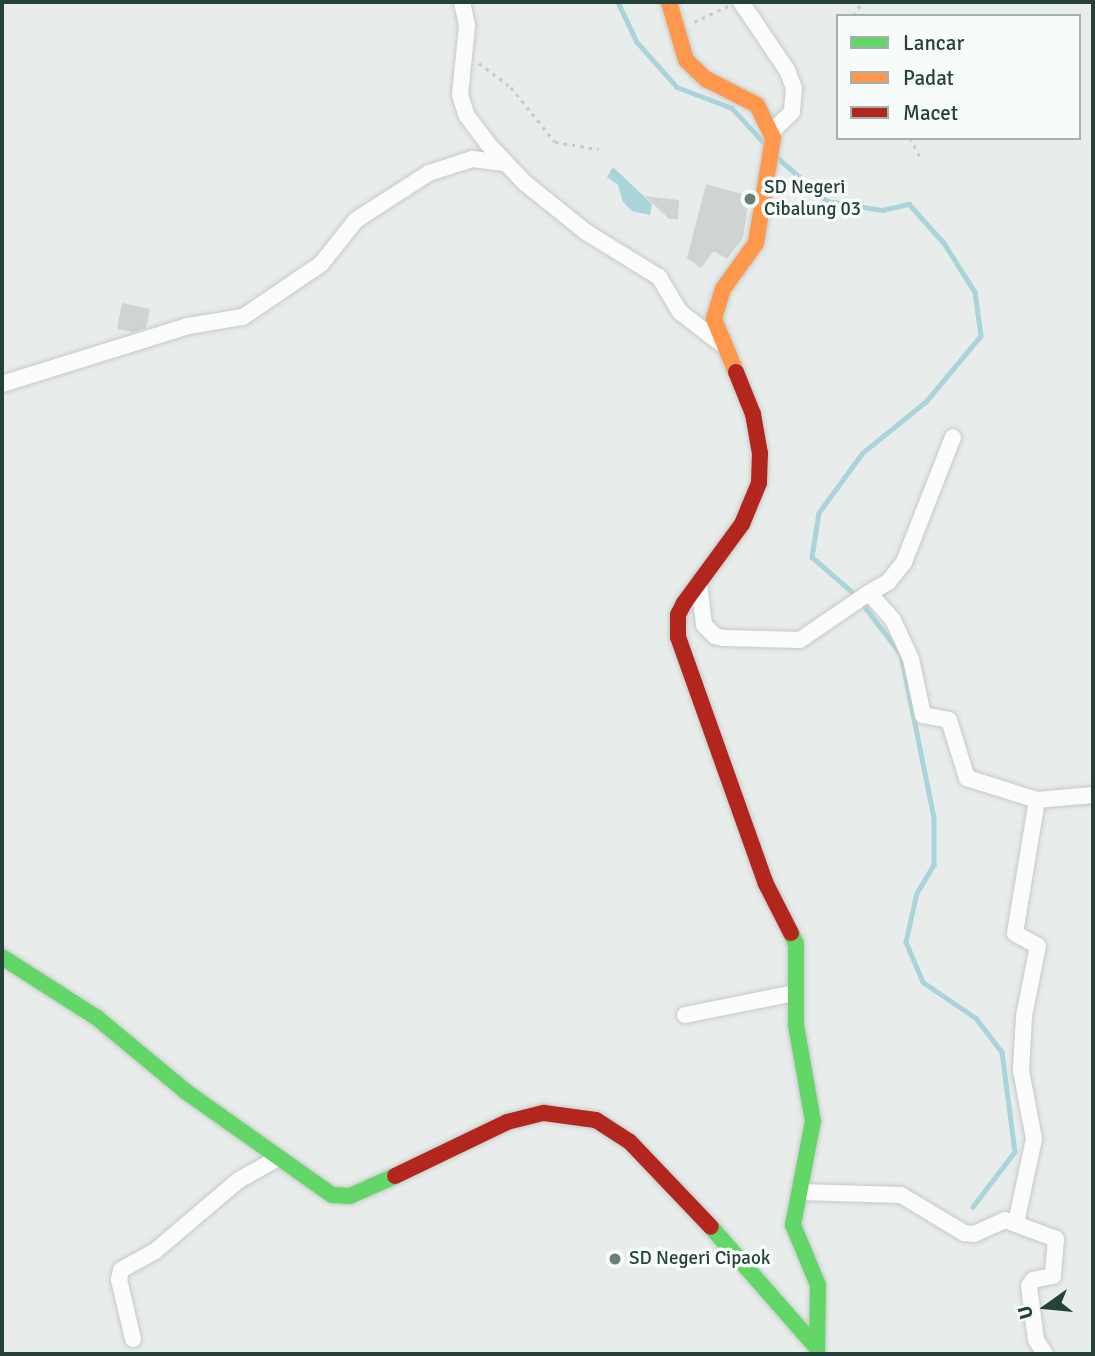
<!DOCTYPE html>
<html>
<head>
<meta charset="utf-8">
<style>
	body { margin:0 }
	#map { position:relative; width:1095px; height:1356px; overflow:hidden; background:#e8edeb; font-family:Signika,sans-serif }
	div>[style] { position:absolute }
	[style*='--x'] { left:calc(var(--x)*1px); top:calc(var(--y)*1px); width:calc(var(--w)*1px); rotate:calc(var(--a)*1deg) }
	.water>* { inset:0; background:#a9d4db }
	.stream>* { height:4.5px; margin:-2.25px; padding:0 2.25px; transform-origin:2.25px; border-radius:2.25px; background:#a9d4db }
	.building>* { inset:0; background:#cfd4d2 }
	.path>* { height:2.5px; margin-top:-1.25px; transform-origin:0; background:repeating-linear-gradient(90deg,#c3ccca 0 3.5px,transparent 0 8.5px) }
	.roads { filter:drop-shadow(0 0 2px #c5cac8) drop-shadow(0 0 2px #c5cac8) }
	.street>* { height:16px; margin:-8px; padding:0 8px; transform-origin:8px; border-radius:8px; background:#fcfcfc }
	.fast>* { height:16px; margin:-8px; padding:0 8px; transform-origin:8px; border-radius:8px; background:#63d668 }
	.slow>* { height:16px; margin:-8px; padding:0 8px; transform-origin:8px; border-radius:8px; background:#ff974d }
	.jam>* { height:16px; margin:-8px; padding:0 8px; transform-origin:8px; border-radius:8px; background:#b3261e }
	.dots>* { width:19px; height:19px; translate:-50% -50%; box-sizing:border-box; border:4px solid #f7fbf9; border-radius:50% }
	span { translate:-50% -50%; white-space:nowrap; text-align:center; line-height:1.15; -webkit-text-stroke:7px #f7fbf9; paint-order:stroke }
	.poi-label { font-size:19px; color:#24423a }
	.left { translate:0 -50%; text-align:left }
	.frame { position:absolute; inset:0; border:4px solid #24423a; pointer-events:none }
	.legend { position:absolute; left:836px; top:14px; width:245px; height:126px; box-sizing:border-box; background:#f7fbf9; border:2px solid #a3b1ad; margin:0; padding:9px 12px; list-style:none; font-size:21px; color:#24423a }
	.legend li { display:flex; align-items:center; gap:14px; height:35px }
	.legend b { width:35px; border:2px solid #a3b1ad }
	.north { position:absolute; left:1011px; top:1272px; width:70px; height:70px; -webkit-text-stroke:5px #f7fbf9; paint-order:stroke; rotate:255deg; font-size:19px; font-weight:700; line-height:28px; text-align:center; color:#24423a }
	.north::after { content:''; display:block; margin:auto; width:24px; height:32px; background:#24423a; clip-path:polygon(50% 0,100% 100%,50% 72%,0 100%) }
</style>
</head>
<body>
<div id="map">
	<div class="water">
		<div style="clip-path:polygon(613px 167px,652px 204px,650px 215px,632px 211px,623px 202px,618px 185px,607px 177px)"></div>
	</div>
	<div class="stream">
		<div style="--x:618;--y:2;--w:44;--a:64.6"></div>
		<div style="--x:637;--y:42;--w:60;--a:48.4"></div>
		<div style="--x:677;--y:87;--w:59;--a:20.9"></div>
		<div style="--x:732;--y:108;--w:49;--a:47.5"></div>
		<div style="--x:778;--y:158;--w:65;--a:41.3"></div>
		<div style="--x:827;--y:201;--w:56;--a:9.3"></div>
		<div style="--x:882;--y:210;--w:28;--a:-13"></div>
		<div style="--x:909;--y:204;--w:52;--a:48.1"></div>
		<div style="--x:944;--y:243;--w:58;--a:57.7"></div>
		<div style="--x:975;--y:292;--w:44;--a:82.2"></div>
		<div style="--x:981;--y:336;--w:86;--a:129.8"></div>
		<div style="--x:926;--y:402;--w:81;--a:141"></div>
		<div style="--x:863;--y:453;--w:74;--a:126.3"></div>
		<div style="--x:819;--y:513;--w:45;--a:99"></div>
		<div style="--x:812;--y:557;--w:60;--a:40.9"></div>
		<div style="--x:862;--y:603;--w:64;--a:52.6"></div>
		<div style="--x:901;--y:654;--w:166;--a:78.6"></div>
		<div style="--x:934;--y:817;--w:48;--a:90"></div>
		<div style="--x:934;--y:865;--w:33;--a:121"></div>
		<div style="--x:917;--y:893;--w:50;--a:102.7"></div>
		<div style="--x:906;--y:942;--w:43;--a:67"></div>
		<div style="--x:923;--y:982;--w:64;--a:34.2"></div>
		<div style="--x:976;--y:1018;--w:43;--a:52.6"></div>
		<div style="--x:1002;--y:1052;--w:101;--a:82.6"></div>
		<div style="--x:1015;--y:1152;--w:69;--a:127.4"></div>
	</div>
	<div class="building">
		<div style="clip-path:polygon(706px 184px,749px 196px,743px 238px,727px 259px,714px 251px,701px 268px,687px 258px)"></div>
		<div style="clip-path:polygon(645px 196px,679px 200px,678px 219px,669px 219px)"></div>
		<div style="clip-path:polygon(122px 303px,150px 309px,146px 328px,133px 332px,117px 329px)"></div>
	</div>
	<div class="path">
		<div style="--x:854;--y:16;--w:16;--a:-63"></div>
		<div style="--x:694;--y:22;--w:38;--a:-25"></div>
		<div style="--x:479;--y:63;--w:40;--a:37"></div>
		<div style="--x:511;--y:87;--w:70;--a:51.3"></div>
		<div style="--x:555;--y:142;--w:44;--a:9.2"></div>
		<div style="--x:910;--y:138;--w:21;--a:62"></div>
	</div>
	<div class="roads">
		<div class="street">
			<div style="--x:462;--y:2;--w:25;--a:78"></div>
			<div style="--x:467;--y:26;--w:69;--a:95.8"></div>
			<div style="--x:460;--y:95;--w:22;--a:72"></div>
			<div style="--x:467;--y:116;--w:34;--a:53"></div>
			<div style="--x:487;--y:143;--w:55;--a:46.5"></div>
			<div style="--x:525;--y:183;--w:78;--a:38.8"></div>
			<div style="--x:586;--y:232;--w:86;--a:31.7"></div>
			<div style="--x:659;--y:277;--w:41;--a:59"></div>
			<div style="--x:680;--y:312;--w:51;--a:37.8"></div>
			<div style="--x:741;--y:2;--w:82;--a:55.9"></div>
			<div style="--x:787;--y:70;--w:19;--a:69"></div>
			<div style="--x:794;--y:88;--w:24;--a:95"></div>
			<div style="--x:792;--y:112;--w:28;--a:136"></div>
			<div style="--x:2;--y:384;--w:195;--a:-17.3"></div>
			<div style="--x:188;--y:326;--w:56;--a:-9.3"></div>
			<div style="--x:243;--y:317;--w:94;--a:-34.2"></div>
			<div style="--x:321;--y:264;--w:56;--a:-51.5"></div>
			<div style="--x:356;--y:220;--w:87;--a:-32.8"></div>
			<div style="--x:429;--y:173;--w:45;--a:-18"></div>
			<div style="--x:472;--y:159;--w:31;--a:7"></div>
			<div style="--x:699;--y:583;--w:42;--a:83.2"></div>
			<div style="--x:704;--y:625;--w:16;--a:45"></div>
			<div style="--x:715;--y:636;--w:9;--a:13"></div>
			<div style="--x:724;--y:638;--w:76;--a:1.5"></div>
			<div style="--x:800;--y:640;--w:83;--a:-34.3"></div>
			<div style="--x:869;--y:593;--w:36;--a:48"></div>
			<div style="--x:893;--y:620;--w:43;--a:65.2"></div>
			<div style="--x:911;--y:659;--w:57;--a:77.9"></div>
			<div style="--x:923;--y:715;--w:26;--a:11"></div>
			<div style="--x:949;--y:720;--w:61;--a:72.8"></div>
			<div style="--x:967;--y:778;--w:73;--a:17.4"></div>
			<div style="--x:1037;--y:800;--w:56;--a:-5.1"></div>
			<div style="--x:869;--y:593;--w:22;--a:-30"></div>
			<div style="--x:888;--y:582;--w:26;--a:-51"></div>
			<div style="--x:904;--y:562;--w:134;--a:-68.6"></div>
			<div style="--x:685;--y:1015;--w:111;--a:-11.4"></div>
			<div style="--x:800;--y:1192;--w:101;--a:1.7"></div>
			<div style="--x:901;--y:1195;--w:74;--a:31.1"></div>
			<div style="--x:964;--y:1233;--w:10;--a:6"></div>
			<div style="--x:974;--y:1234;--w:34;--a:-24"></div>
			<div style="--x:1005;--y:1220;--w:54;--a:20.4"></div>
			<div style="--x:1056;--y:1239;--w:37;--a:95"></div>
			<div style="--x:1053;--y:1276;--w:20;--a:169"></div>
			<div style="--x:1033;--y:1280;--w:7;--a:124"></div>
			<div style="--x:1029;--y:1286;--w:54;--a:82.6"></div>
			<div style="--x:1036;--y:1340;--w:17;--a:57"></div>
			<div style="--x:1016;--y:1223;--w:86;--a:-77.9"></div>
			<div style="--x:1034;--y:1139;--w:70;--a:-100.7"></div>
			<div style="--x:1021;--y:1070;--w:54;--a:-86.8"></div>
			<div style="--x:1024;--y:1016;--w:71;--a:-78.7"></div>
			<div style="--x:1038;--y:946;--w:26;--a:-151"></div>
			<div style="--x:1015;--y:933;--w:135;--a:-80.6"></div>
			<div style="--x:133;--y:1339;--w:61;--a:-103.3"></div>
			<div style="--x:119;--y:1280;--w:10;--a:-79"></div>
			<div style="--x:121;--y:1270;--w:38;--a:-29"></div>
			<div style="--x:154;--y:1252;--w:111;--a:-40.3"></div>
			<div style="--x:239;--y:1180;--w:45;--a:-29.4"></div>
		</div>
		<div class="fast">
			<div style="--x:791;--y:933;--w:12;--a:66"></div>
			<div style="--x:796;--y:944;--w:81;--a:90"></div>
			<div style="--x:796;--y:1025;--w:97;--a:80"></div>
			<div style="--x:813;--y:1121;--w:106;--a:100.9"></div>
			<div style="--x:793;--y:1225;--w:65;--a:67.4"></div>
			<div style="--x:818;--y:1285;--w:69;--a:90.8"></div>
			<div style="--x:2;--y:957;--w:112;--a:32.6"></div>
			<div style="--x:96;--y:1017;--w:116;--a:39.7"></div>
			<div style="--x:185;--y:1091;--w:180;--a:35.3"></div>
			<div style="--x:332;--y:1195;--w:18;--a:3"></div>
			<div style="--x:350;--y:1196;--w:49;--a:-24"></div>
			<div style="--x:711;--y:1227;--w:158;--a:48.8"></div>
		</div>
		<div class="slow">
			<div style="--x:669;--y:2;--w:60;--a:73.7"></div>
			<div style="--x:686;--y:60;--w:28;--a:44"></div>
			<div style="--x:706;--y:79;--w:57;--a:27"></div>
			<div style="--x:757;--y:105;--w:37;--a:64"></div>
			<div style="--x:773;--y:138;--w:106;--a:99.2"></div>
			<div style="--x:756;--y:243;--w:57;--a:125.7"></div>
			<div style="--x:723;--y:289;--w:31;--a:107"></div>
			<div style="--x:714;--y:319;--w:57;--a:67.5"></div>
		</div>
		<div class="jam">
			<div style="--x:736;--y:372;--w:45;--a:68"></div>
			<div style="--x:753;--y:414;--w:40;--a:80"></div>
			<div style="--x:760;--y:453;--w:30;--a:92"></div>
			<div style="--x:759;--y:483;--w:44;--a:112.5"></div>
			<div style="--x:742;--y:524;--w:98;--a:126.3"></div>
			<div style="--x:684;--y:603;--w:13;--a:117"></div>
			<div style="--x:678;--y:615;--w:22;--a:90"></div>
			<div style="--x:678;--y:637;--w:262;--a:70.4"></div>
			<div style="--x:766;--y:884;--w:55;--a:63"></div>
			<div style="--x:395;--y:1176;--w:124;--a:-25.7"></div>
			<div style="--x:507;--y:1122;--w:38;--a:-14"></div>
			<div style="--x:544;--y:1113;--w:52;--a:7.7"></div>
			<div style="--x:596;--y:1120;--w:40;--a:32.9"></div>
			<div style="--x:630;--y:1142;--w:117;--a:46.4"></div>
		</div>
	</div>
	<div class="dots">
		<div style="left:750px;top:199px;background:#697e78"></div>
		<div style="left:615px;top:1259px;background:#697e78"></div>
	</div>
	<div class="poi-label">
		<span class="left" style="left:764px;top:199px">SD Negeri<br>Cibalung 03</span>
		<span class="left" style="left:629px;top:1259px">SD Negeri Cipaok</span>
	</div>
	<div class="frame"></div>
	<ul class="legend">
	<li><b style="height:9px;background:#63d668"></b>Lancar</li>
	<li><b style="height:9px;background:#ff974d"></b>Padat</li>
	<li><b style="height:9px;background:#b3261e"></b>Macet</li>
	</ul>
	<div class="north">U</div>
</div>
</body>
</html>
